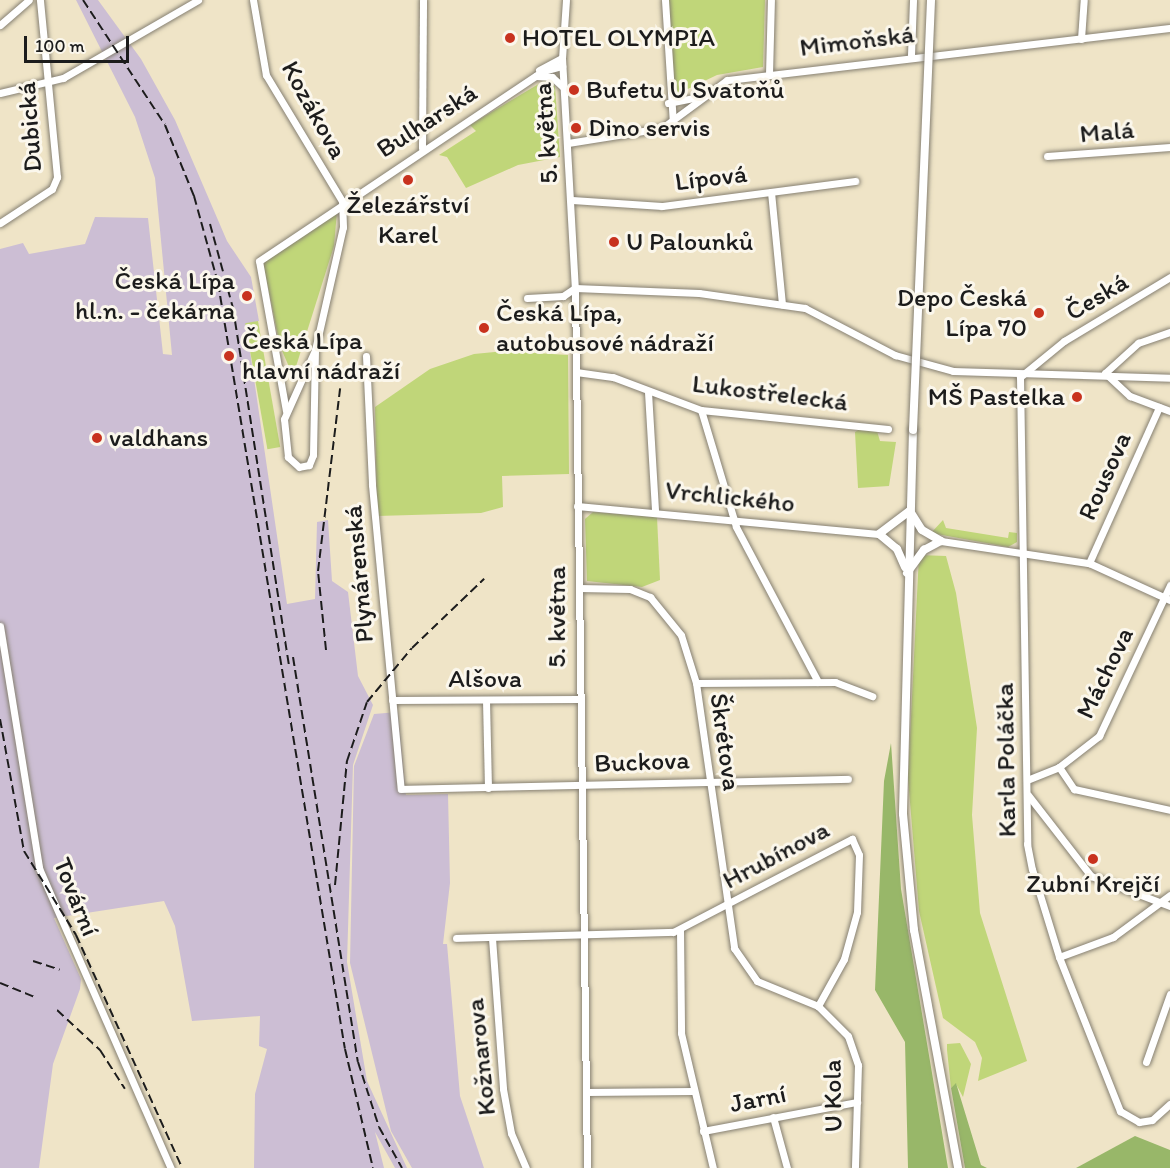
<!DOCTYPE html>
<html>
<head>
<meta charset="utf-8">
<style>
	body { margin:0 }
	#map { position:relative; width:1170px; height:1168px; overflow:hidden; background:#efe4c7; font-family:Itim,sans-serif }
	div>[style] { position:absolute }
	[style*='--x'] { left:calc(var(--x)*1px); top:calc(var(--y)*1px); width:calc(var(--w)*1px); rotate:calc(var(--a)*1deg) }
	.industrial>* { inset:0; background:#ccbed4 }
	.green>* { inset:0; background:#c0d679; transform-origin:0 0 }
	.forest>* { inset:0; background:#98b769 }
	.roads { filter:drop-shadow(0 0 2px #868072) drop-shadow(0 0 2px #868072) }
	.minor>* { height:7px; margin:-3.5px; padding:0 3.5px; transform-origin:3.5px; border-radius:3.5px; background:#fff }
	.major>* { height:8px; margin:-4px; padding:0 4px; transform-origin:4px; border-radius:4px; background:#fff }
	.rail>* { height:2px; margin-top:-1px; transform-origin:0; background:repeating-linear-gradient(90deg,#1c1c1c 0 9px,transparent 0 13.5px) }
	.bridges { filter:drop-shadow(0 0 2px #868072) drop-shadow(0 0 2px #868072) }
	.major-bridge>* { height:8px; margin:-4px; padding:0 4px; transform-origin:4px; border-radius:4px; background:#fff }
	.dots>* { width:16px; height:16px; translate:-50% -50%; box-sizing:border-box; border:3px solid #fbf7ec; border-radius:50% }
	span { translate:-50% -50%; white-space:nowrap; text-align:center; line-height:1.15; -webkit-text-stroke:6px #fbf7ec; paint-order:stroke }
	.poi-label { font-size:26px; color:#1c1c1c }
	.left { translate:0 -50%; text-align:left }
	.right { translate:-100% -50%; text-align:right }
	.street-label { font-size:26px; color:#1c1c1c }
	.scale { position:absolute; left:24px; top:36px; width:105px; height:27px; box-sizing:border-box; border:3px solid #1c1c1c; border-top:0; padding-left:8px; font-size:18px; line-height:21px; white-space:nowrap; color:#1c1c1c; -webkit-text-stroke:4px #fbf7ec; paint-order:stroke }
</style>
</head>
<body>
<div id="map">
	<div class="industrial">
		<div style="clip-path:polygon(76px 0,98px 0,141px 59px,175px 120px,227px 241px,251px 277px,259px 321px,246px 324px,287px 604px,315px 599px,317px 522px,328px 520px,332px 581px,348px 592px,358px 676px,373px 705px,353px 765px,347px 962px,367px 1081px,407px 1168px,395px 1168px,375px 1132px,384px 1168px,254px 1168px,255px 1094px,267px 1049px,259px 1046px,260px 1016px,192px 1021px,175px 926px,164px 901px,54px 918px,81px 979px,80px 989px,53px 1064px,39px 1168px,0 1168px,0 249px,23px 243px,29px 254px,85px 244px,95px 217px,148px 218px,163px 354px,172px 355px,155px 178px,135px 117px)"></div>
		<div style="clip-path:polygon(398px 712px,406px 795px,448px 794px,450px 883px,443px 944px,447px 944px,460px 1096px,484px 1168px,412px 1168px,391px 1131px,350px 963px,354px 766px,374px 714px)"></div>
	</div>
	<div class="green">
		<div style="clip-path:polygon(668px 0,765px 0,763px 67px,717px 75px,675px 95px)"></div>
		<div style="clip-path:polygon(547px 79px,555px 86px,560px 157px,518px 165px,466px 188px,447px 157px,439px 155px,476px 131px,470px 125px)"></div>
		<div style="clip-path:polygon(337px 211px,334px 246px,293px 376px,280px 346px,263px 263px)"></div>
		<div style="left:258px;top:321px;width:128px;height:13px;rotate:80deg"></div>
		<div style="clip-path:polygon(505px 351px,568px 355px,569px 474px,502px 476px,503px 507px,481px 513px,377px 516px,375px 407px,430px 369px,474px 354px)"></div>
		<div style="clip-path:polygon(860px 429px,877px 431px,880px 441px,896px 442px,889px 486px,858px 488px,855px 432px)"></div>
		<div style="clip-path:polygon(593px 512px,657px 517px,660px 580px,642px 587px,587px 581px,585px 519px)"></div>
		<div style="clip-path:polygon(943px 520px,946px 528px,1008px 538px,1009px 532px,1017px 533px,1017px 542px,1008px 547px,931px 533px)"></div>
		<div style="clip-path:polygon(919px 555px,946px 556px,956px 593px,977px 728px,972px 815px,980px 913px,1027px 1061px,978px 1081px,982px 1058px,975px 1042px,943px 1018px,919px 911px,908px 778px)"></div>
		<div style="clip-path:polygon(960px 1043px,971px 1064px,963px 1097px,956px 1084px,951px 1088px,947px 1050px,947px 1044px)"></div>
	</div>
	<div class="forest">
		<div style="clip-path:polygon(891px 743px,901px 889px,948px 1168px,908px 1168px,905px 1042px,875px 990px,884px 781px)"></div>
		<div style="clip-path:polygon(956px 1083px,981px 1165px,987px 1168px,965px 1168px,951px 1088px)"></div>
		<div style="clip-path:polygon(1135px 1136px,1170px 1150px,1170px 1168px,1076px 1168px)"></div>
	</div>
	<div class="roads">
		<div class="minor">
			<div style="--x:253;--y:0;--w:76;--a:80.2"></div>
			<div style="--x:266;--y:75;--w:147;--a:58.9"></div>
			<div style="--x:566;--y:0;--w:58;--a:93.9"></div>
			<div style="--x:562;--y:58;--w:230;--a:86.8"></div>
			<div style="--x:575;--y:288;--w:880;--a:89.22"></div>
			<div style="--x:665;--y:0;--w:124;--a:86.3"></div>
			<div style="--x:0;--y:25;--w:38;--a:-41"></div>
			<div style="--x:1081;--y:39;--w:39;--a:-86"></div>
			<div style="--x:911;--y:55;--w:55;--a:-87.9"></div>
			<div style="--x:539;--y:70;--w:26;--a:-28"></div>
			<div style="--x:769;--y:74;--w:74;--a:-88.5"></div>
			<div style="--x:536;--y:76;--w:16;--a:4"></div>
			<div style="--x:552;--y:77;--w:15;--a:42"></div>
			<div style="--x:0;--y:93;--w:65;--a:-13.4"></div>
			<div style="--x:63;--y:78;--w:156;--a:-30"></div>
			<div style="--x:668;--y:103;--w:32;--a:-11"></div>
			<div style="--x:568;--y:143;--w:95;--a:-9.1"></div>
			<div style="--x:662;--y:128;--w:81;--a:-36.4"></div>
			<div style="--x:727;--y:80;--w:446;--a:-6.7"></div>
			<div style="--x:422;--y:148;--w:148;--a:-89.6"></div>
			<div style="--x:1047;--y:156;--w:123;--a:-4.2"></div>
			<div style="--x:771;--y:192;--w:113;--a:84.4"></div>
			<div style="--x:572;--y:200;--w:90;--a:3.8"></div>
			<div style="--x:662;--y:206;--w:195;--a:-7.4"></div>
			<div style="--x:0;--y:223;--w:62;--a:-33.2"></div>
			<div style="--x:52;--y:189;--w:13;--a:-67"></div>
			<div style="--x:57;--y:177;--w:178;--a:-95.5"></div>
			<div style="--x:575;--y:288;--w:124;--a:2.3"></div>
			<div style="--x:699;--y:293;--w:107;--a:8.1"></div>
			<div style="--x:805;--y:308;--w:102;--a:27.6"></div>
			<div style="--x:895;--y:355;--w:60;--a:15.4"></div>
			<div style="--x:953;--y:371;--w:217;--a:1.8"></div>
			<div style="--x:527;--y:298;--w:36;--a:-3"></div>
			<div style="--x:563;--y:296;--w:14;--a:-34"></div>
			<div style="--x:315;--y:350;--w:105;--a:91.1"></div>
			<div style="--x:313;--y:455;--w:11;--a:112"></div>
			<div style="--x:309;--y:465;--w:10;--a:169"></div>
			<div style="--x:299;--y:467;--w:15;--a:-138"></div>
			<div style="--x:288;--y:457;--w:38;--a:-96"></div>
			<div style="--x:284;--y:419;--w:76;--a:-65.8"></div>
			<div style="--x:315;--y:350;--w:126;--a:-77.2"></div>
			<div style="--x:343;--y:227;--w:26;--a:-92"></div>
			<div style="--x:366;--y:356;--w:129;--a:87.3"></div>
			<div style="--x:372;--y:485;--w:305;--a:84.6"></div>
			<div style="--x:401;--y:789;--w:447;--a:-1.3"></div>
			<div style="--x:576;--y:372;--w:37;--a:8"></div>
			<div style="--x:613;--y:377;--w:94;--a:20.6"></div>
			<div style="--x:701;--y:410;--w:188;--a:5.8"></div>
			<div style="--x:1105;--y:373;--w:45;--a:-42.3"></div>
			<div style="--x:1138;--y:343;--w:34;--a:-19"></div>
			<div style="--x:1105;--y:373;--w:34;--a:43"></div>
			<div style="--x:1130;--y:396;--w:43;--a:20.6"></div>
			<div style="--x:1020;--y:377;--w:467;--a:89.1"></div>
			<div style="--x:1027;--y:844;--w:25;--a:79"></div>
			<div style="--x:1032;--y:869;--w:92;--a:72.9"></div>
			<div style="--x:1059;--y:957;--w:166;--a:68.4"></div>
			<div style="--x:1120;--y:1111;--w:22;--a:30"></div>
			<div style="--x:1139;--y:1122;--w:13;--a:-9"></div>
			<div style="--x:1152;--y:1120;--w:24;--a:-42"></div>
			<div style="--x:1020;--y:377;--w:57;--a:-39.3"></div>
			<div style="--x:1064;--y:341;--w:124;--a:-31.1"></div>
			<div style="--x:648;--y:392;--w:119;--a:86.6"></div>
			<div style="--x:701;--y:410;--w:122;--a:73.3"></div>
			<div style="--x:736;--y:527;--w:175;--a:62.1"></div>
			<div style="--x:286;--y:411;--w:152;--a:-100.2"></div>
			<div style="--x:259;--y:261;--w:342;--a:-33.8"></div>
			<div style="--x:543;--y:71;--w:20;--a:-15"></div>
			<div style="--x:577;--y:506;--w:303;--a:5.3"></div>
			<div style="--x:941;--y:541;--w:150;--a:8.5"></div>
			<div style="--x:1089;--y:563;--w:89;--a:24.6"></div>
			<div style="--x:1089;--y:563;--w:171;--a:-65.8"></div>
			<div style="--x:579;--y:588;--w:51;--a:1.1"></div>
			<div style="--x:630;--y:589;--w:22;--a:22"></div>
			<div style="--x:650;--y:597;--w:49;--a:50.8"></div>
			<div style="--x:681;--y:635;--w:50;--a:72.6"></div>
			<div style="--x:696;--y:683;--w:268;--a:81.8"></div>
			<div style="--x:734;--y:948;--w:40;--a:55.1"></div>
			<div style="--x:757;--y:981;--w:66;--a:22.3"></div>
			<div style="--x:818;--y:1006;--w:42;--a:45"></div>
			<div style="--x:848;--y:1036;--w:31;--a:71"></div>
			<div style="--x:858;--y:1065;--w:103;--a:91.7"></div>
			<div style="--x:0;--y:626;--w:245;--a:80.8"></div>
			<div style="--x:39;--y:868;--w:328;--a:66.3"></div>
			<div style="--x:696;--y:683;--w:139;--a:-0.4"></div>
			<div style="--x:835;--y:682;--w:40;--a:21"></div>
			<div style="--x:392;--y:700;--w:186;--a:-0.3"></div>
			<div style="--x:486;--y:700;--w:88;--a:88.7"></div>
			<div style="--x:1059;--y:767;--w:27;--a:56"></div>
			<div style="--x:1074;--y:789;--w:98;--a:12.3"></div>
			<div style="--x:1027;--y:780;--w:35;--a:-22"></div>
			<div style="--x:1059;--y:767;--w:51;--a:-37.8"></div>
			<div style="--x:1099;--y:736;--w:167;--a:-64.8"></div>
			<div style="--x:1028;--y:795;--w:103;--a:52.1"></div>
			<div style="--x:1091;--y:876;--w:85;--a:20.8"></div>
			<div style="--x:680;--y:930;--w:103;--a:89.4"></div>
			<div style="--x:681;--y:1033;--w:139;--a:76.7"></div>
			<div style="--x:456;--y:938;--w:217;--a:-1.6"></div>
			<div style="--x:673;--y:932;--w:202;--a:-27.5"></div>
			<div style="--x:852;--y:839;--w:17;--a:66"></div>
			<div style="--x:859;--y:855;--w:57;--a:92"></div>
			<div style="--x:857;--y:912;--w:49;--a:105.5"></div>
			<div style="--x:844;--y:959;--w:54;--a:119"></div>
			<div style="--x:492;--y:938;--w:151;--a:85.8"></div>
			<div style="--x:503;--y:1089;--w:45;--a:79.7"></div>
			<div style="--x:511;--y:1133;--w:38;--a:67"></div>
			<div style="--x:1059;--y:957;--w:58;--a:-20.3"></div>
			<div style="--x:1113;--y:937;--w:71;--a:-36.4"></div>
			<div style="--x:1146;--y:1062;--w:72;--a:-70.6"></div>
			<div style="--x:586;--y:1092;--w:107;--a:-0.5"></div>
			<div style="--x:773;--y:1117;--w:53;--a:74.6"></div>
			<div style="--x:703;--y:1131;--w:157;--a:-10.7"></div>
		</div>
		<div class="major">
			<div style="--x:913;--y:430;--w:384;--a:91.5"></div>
			<div style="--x:903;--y:814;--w:117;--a:84.6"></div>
			<div style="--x:914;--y:930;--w:242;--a:79.5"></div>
			<div style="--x:910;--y:511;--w:22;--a:58"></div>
			<div style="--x:922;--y:530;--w:22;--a:30"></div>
			<div style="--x:905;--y:567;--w:20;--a:-114"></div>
			<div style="--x:897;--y:549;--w:23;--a:-140"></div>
			<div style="--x:879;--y:534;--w:39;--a:-37"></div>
			<div style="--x:907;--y:573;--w:29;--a:-54"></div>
			<div style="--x:924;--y:550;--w:19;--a:-28"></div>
		</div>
	</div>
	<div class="rail">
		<div style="--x:83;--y:0;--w:149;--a:56.7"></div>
		<div style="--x:165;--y:125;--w:77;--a:67.8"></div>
		<div style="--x:194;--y:196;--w:90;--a:74.6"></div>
		<div style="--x:218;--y:283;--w:776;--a:80.59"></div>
		<div style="--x:345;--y:1049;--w:122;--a:76.8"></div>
		<div style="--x:210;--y:224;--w:87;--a:74.7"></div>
		<div style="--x:233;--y:308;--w:362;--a:81.1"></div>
		<div style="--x:326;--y:650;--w:79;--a:-95.8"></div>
		<div style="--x:318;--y:571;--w:184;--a:-83.1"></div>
		<div style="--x:293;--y:657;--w:410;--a:80.9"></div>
		<div style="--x:358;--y:1062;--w:68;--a:72.1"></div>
		<div style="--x:379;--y:1127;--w:47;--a:60.7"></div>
		<div style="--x:0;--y:719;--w:134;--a:79.7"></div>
		<div style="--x:24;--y:851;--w:99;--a:58.2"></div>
		<div style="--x:76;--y:935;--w:256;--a:65.5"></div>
		<div style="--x:335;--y:885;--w:125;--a:-84.5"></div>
		<div style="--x:347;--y:761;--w:62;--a:-71.3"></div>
		<div style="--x:367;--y:702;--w:70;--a:-50.2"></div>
		<div style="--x:412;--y:648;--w:100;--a:-43.8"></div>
		<div style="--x:33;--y:961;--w:28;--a:18"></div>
		<div style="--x:0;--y:983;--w:37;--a:22"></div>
		<div style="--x:57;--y:1010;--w:59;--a:42.9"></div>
		<div style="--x:100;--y:1050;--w:46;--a:57.3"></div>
	</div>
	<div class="bridges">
		<div class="major-bridge">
			<div style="--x:913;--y:430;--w:430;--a:-87.6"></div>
		</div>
	</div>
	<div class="dots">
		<div style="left:510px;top:38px;background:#c8321e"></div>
		<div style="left:574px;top:90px;background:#c8321e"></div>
		<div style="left:576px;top:128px;background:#c8321e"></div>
		<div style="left:408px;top:180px;background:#c8321e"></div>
		<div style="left:614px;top:242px;background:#c8321e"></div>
		<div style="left:247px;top:296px;background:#c8321e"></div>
		<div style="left:1039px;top:313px;background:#c8321e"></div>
		<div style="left:484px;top:328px;background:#c8321e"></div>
		<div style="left:229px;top:356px;background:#c8321e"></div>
		<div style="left:1077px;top:397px;background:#c8321e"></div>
		<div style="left:97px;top:438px;background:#c8321e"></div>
		<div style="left:1093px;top:859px;background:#c8321e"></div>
	</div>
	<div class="poi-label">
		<span class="left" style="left:522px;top:38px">HOTEL OLYMPIA</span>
		<span class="left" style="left:586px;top:90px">Bufetu U Svatoňů</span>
		<span class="left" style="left:588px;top:128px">Dino servis</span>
		<span style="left:408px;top:220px">Železářství<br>Karel</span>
		<span class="left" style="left:626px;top:242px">U Palounků</span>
		<span class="right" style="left:235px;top:296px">Česká Lípa<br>hl.n. - čekárna</span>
		<span class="right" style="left:1027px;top:313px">Depo Česká<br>Lípa 70</span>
		<span class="left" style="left:496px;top:328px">Česká Lípa,<br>autobusové nádraží</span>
		<span class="left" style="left:242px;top:356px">Česká Lípa<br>hlavní nádraží</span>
		<span class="right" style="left:1065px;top:397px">MŠ Pastelka</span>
		<span class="left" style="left:109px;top:438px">valdhans</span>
		<span style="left:1093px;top:884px">Zubní Krejčí</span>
	</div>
	<div class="street-label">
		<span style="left:857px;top:41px;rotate:-7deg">Mimoňská</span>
		<span style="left:314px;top:110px;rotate:61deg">Kozákova</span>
		<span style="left:427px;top:121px;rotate:-33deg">Bulharská</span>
		<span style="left:30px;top:127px;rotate:-94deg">Dubická</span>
		<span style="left:1107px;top:132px;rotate:-5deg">Malá</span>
		<span style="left:546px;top:133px;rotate:-94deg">5. května</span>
		<span style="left:711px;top:178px;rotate:-7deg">Lípová</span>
		<span style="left:1097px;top:297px;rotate:-31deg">Česká</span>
		<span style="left:770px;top:393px;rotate:7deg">Lukostřelecká</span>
		<span style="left:1105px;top:476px;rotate:-66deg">Rousova</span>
		<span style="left:730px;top:497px;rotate:6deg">Vrchlického</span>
		<span style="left:359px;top:574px;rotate:-95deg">Plynárenská</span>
		<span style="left:557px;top:617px;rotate:-90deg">5. května</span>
		<span style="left:1105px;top:673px;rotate:-64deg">Máchova</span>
		<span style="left:485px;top:679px">Alšova</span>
		<span style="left:725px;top:742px;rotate:82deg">Škrétova</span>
		<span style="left:1006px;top:760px;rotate:-91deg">Karla Poláčka</span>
		<span style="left:642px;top:762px;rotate:-2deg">Buckova</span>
		<span style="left:776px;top:855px;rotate:-28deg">Hrubínova</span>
		<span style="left:76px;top:897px;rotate:68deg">Tovární</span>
		<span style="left:481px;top:1057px;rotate:-96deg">Kožnarova</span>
		<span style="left:833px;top:1096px;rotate:-91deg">U Kola</span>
		<span style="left:758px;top:1099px;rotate:-11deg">Jarní</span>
	</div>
	<div class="scale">100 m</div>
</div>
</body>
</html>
